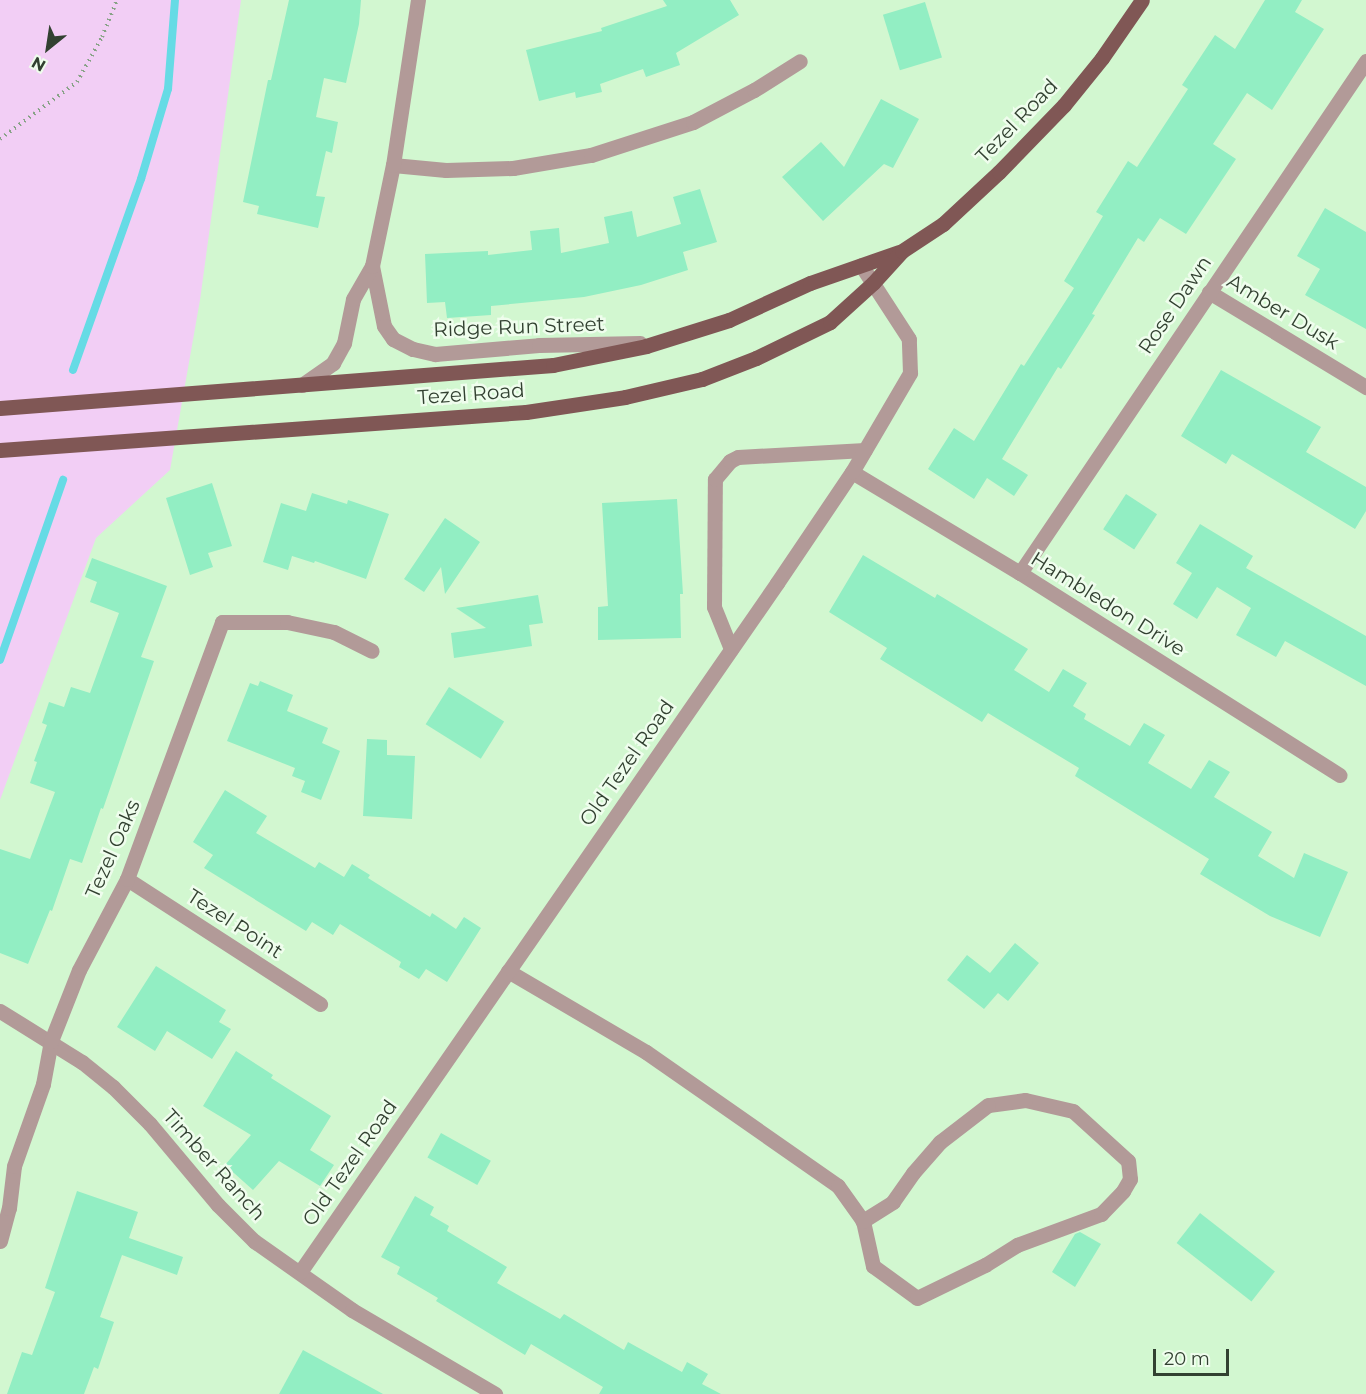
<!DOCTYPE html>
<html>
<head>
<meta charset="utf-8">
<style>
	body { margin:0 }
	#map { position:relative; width:1366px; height:1394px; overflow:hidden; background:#d2f7d0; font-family:Montserrat,sans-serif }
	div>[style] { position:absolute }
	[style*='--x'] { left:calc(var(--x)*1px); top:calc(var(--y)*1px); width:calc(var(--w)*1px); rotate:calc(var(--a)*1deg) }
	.green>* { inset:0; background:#f2cef5 }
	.stream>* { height:8px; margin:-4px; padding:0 4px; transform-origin:4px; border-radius:4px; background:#66dbe5 }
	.building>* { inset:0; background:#92eec3; transform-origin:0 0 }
	.path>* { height:4px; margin-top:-2px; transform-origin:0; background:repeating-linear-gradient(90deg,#87a286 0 1.5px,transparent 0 6px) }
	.minor>* { height:15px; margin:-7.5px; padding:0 7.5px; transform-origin:7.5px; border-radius:7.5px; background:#b29a98 }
	.major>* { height:15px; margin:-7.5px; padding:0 7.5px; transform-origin:7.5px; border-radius:7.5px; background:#805755 }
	span { translate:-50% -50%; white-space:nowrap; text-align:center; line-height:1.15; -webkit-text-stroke:5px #effded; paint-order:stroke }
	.street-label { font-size:20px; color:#324131 }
	.north { position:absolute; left:18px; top:18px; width:60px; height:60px; -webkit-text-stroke:4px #effded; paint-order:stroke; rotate:210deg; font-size:16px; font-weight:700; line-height:24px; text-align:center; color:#324131 }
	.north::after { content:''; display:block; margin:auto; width:21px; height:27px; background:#324131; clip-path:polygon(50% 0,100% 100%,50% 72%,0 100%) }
	.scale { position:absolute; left:1153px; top:1349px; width:76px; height:27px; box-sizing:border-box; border:3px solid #324131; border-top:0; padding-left:8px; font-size:18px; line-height:21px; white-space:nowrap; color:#324131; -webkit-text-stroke:4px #effded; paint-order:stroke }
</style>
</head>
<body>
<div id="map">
	<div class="green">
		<div style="clip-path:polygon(0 0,241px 0,200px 300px,170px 470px,96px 538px,0 800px)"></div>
	</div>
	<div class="stream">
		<div style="--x:73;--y:370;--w:203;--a:-70.4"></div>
		<div style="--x:141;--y:179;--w:94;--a:-73.3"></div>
		<div style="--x:168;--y:89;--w:89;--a:-85.5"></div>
		<div style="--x:0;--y:660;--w:191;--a:-70.7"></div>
	</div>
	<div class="building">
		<div style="clip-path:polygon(289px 0,361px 0,359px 24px,346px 83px,324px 78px,316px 117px,338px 122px,332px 153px,326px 151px,316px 196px,325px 197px,318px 228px,257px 214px,259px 206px,243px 202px,268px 80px,271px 80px)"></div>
		<div style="clip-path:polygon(663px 0,730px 0,739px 15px,676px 53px,680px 65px,646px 77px,643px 69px,600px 84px,602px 92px,576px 98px,575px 92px,539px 101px,526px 50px,602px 31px,601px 28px,667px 6px)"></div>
		<div style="clip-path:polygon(1265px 0,1302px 0,1295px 12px,1324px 29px,1272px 110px,1247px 93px,1213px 144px,1236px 159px,1186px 234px,1160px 218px,1144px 242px,1138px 238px,1092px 314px,1095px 315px,1061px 369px,1058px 367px,1002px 459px,1028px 475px,1014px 496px,987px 478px,974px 499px,928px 469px,954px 428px,974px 441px,1021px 364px,1024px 366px,1074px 288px,1064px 281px,1103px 216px,1096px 212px,1128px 161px,1137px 167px,1188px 89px,1182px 85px,1215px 35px,1235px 49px)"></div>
		<div style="left:925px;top:2px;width:58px;height:44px;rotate:73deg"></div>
		<div style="clip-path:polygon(881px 99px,919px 119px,893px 168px,884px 164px,823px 221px,782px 177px,821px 142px,844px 167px)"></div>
		<div style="clip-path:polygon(700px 189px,717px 242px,683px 252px,688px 270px,641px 285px,584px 297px,491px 306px,491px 315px,447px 318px,445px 302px,427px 303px,425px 254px,488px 251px,488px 255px,532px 250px,530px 231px,559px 228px,561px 253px,609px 243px,604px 217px,632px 211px,637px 237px,681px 224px,673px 197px)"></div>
		<div style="clip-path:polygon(1325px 208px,1366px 232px,1366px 329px,1305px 295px,1320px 269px,1297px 256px)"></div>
		<div style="clip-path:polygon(1221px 370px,1321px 427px,1306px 452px,1366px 487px,1366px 511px,1355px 529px,1232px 454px,1226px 464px,1181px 436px)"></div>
		<div style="clip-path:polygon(212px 483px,232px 546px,208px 553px,213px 567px,190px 575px,166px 498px)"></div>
		<div style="clip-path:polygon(312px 493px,347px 504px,348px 500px,389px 514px,366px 579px,315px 561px,314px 563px,292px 556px,288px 570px,263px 562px,281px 503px,306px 511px)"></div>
		<div style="left:1126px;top:494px;width:37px;height:42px;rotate:33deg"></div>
		<div style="clip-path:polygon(677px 499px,683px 594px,680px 594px,681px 638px,598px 640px,598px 607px,608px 606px,602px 503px)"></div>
		<div style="clip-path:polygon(445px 518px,480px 542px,445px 594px,441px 567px,424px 592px,404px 579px)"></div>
		<div style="clip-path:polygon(1200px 524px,1253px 556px,1246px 568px,1366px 636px,1366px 686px,1285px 641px,1276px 657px,1236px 635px,1251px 608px,1217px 587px,1197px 619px,1173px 604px,1192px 573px,1176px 563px)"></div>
		<div style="clip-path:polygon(863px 555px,935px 598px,937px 594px,1028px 649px,1014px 670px,1049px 692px,1063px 669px,1087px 683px,1073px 706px,1086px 714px,1084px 719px,1130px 746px,1144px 723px,1165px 735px,1148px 763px,1191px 789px,1209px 760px,1230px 772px,1214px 797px,1272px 832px,1258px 856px,1294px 878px,1304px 853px,1348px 872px,1320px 937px,1270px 916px,1200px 874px,1209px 859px,1075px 776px,1079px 768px,988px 713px,982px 722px,880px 659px,887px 648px,829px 612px)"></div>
		<div style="clip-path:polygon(92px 558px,167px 586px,141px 657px,154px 661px,103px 809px,101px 808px,82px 863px,70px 859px,52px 911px,50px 910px,28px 964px,0 953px,0 849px,30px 859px,55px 792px,30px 783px,37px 762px,34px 761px,47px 725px,42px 723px,49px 702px,64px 707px,71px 687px,90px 693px,119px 613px,90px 602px,97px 582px,85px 577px)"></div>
		<div style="clip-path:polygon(538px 595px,543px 623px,529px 625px,532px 646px,454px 658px,451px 633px,486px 628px,456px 608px)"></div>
		<div style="clip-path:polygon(260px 681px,293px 695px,287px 711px,328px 728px,322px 743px,340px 751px,321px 800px,301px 792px,305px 781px,292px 776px,295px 768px,227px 741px,250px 683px,258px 686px)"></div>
		<div style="left:449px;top:687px;width:65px;height:44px;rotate:32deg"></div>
		<div style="clip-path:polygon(367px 739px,387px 740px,387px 755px,415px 756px,412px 819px,363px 816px)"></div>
		<div style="clip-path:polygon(225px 790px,267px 816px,256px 833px,315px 868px,319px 862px,344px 877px,352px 864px,370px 875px,368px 878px,430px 917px,432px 913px,456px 929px,464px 917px,481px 928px,447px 982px,426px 969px,419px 979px,399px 967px,401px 962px,340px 924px,333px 935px,312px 922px,306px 931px,204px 868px,213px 855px,193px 842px)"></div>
		<div style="clip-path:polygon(1015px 943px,1039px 963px,1008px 1001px,998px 993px,984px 1009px,947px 980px,967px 955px,990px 973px)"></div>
		<div style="clip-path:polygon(156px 966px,226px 1010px,219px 1022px,231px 1029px,212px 1059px,167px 1031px,155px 1051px,117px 1027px)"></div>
		<div style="clip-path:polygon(236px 1051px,273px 1075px,271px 1078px,331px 1116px,310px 1150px,334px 1165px,320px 1186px,279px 1161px,253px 1190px,225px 1165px,251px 1135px,203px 1106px)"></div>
		<div style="left:441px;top:1133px;width:57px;height:28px;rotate:29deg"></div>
		<div style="clip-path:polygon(77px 1191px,138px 1212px,129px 1238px,183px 1257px,177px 1275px,122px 1255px,100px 1317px,114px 1322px,98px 1369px,94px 1367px,84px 1394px,7px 1394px,22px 1352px,32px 1355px,55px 1292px,45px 1288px)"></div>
		<div style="clip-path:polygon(415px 1196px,434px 1207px,430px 1215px,449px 1226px,447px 1231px,507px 1267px,497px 1283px,560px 1319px,564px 1314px,624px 1350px,628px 1342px,682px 1372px,687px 1362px,708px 1374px,702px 1384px,721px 1394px,599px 1394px,603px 1387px,531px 1344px,525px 1355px,436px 1301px,438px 1298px,397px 1274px,400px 1267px,381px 1257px)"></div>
		<div style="left:1200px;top:1213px;width:95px;height:38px;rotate:38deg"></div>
		<div style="clip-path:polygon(1080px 1232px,1101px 1244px,1075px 1287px,1052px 1272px,1075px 1234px)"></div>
		<div style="clip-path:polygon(303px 1350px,383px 1394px,279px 1394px)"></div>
	</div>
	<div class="path">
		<div style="--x:0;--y:139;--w:96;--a:-36.5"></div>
		<div style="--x:77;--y:82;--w:51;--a:-60.9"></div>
		<div style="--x:102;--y:37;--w:40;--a:-68"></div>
	</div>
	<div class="minor">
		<div style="--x:393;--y:165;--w:53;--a:5.4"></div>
		<div style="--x:446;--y:170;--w:67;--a:-1.7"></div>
		<div style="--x:513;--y:168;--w:79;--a:-9.5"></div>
		<div style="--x:591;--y:155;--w:107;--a:-17.9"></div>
		<div style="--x:693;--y:122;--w:69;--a:-27.7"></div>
		<div style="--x:754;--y:90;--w:54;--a:-32.2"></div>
		<div style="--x:372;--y:266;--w:61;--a:78.7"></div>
		<div style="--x:384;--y:326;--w:16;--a:55"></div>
		<div style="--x:393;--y:339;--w:22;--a:27"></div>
		<div style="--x:413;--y:349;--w:23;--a:13"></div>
		<div style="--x:435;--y:354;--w:104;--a:-4.9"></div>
		<div style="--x:539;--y:345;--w:101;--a:-1.1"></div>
		<div style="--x:1209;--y:292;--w:184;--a:31.2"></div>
		<div style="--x:302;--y:385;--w:38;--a:-35"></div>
		<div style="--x:333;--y:363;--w:23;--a:-61"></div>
		<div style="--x:344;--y:343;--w:45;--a:-78.4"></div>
		<div style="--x:353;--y:299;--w:38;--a:-60"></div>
		<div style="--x:372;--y:266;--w:103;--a:-78.3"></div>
		<div style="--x:393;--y:165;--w:167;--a:-81.4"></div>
		<div style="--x:852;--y:472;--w:196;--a:31"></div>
		<div style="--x:1020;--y:573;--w:378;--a:32.3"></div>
		<div style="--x:1020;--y:573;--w:618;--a:-55.95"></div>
		<div style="--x:731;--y:649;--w:45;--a:-112"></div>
		<div style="--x:714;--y:607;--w:128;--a:-89.6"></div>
		<div style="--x:715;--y:479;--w:23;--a:-50"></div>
		<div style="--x:730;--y:461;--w:9;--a:-27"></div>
		<div style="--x:738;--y:457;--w:127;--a:-3.2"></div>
		<div style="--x:127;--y:879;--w:230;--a:32.9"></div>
		<div style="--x:508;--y:971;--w:160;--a:30.4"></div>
		<div style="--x:646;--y:1052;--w:234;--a:34.9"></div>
		<div style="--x:838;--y:1186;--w:43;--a:54.5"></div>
		<div style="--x:863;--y:1221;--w:46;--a:77.5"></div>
		<div style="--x:873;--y:1266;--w:54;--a:36"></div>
		<div style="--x:917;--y:1298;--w:76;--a:-25.9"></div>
		<div style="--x:985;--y:1265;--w:38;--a:-32"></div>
		<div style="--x:1017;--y:1245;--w:90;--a:-20.3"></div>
		<div style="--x:1101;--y:1214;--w:32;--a:-46"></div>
		<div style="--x:1123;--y:1191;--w:14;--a:-60"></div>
		<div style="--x:1130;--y:1179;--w:18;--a:-96"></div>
		<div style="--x:1128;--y:1161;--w:74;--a:-137.7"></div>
		<div style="--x:1073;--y:1111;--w:49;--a:-167.1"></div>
		<div style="--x:1025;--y:1100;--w:37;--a:172"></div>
		<div style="--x:988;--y:1105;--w:61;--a:142.4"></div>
		<div style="--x:940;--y:1142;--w:41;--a:131.1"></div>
		<div style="--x:913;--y:1173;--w:35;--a:125"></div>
		<div style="--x:893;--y:1202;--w:36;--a:148"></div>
		<div style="--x:0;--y:1011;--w:97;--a:31.9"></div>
		<div style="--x:82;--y:1062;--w:40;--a:39"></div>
		<div style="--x:113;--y:1087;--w:52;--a:45"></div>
		<div style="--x:150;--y:1124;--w:106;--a:50"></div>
		<div style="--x:218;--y:1205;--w:51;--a:45"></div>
		<div style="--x:254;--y:1241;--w:120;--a:35.1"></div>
		<div style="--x:352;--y:1310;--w:166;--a:30.4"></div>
		<div style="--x:0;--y:1241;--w:34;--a:-75"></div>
		<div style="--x:9;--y:1208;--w:42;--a:-83.2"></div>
		<div style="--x:14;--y:1166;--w:87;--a:-70.5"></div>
		<div style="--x:43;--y:1084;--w:44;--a:-79.5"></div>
		<div style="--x:51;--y:1041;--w:76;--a:-68.5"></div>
		<div style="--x:79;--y:970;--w:103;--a:-62.2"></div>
		<div style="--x:127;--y:879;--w:274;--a:-69.7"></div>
		<div style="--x:222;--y:622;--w:65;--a:0"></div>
		<div style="--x:287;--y:622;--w:48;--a:12"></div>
		<div style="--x:334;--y:632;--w:42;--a:26.6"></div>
		<div style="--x:300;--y:1272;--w:838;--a:-55.3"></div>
		<div style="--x:777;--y:583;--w:134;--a:-56"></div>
		<div style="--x:852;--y:472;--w:115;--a:-59.6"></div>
		<div style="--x:910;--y:373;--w:34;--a:-92"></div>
		<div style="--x:909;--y:339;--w:88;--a:-123"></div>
	</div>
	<div class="major">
		<div style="--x:0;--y:408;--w:555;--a:-4.45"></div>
		<div style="--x:553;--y:365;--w:95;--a:-11.5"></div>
		<div style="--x:646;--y:346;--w:87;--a:-17.4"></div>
		<div style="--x:729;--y:320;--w:89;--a:-24.6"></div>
		<div style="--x:810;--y:283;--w:94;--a:-19.2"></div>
		<div style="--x:0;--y:450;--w:527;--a:-4.13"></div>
		<div style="--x:526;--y:412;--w:100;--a:-8.6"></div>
		<div style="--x:625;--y:397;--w:79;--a:-13.2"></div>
		<div style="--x:702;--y:379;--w:58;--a:-21.3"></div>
		<div style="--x:756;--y:358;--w:82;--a:-25.9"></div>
		<div style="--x:830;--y:322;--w:58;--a:-42.2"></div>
		<div style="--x:873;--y:283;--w:43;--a:-47.8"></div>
		<div style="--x:902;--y:251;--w:49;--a:-33.4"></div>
		<div style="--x:943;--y:224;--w:76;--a:-42.9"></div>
		<div style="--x:999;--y:172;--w:93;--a:-45.9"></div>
		<div style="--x:1064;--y:105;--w:60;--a:-51"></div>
		<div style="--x:1102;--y:58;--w:70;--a:-55.4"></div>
	</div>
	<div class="street-label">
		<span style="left:1017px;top:121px;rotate:-46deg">Tezel Road</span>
		<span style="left:1175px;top:305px;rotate:-56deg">Rose Dawn</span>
		<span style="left:1283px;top:312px;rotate:31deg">Amber Dusk</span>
		<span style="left:519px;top:327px;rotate:-2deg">Ridge Run Street</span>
		<span style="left:471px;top:394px;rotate:-4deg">Tezel Road</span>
		<span style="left:1108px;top:604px;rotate:32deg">Hambledon Drive</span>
		<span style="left:627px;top:763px;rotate:-55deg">Old Tezel Road</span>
		<span style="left:113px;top:849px;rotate:-66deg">Tezel Oaks</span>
		<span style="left:235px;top:924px;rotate:33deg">Tezel Point</span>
		<span style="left:350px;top:1163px;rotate:-55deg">Old Tezel Road</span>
		<span style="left:214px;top:1165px;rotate:48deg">Timber Ranch</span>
	</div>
	<div class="north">N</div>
	<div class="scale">20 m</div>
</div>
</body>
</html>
